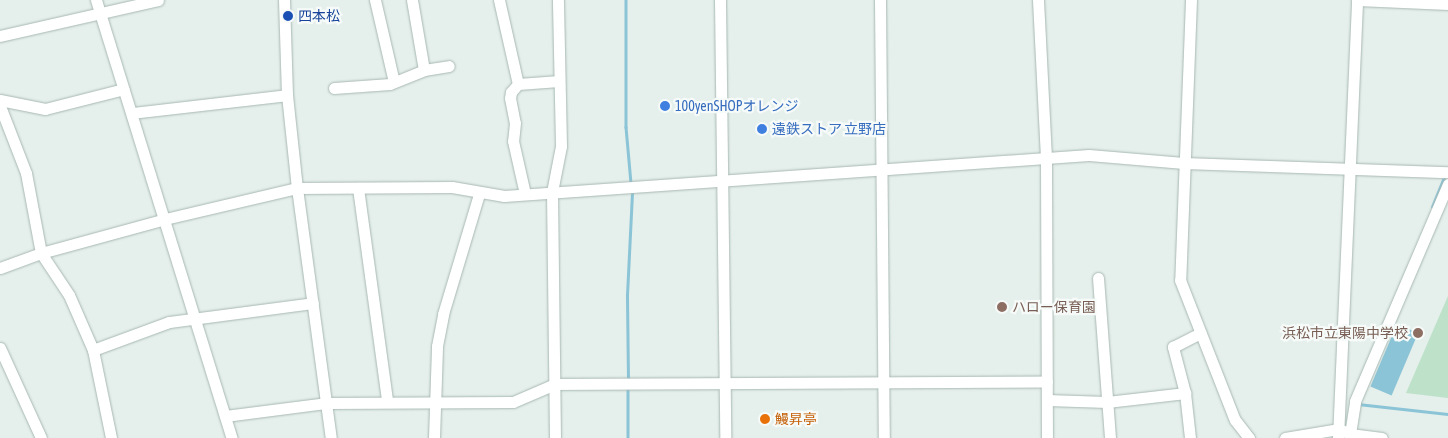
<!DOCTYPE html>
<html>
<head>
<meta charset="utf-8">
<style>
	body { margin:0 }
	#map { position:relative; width:1448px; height:438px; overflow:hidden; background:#e5efeb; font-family:"Asap Condensed","Noto Sans JP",sans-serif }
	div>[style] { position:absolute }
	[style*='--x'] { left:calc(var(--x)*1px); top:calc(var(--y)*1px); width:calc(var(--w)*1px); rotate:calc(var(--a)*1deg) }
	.green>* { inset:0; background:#bde1c9 }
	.water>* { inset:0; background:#8ac4d6; transform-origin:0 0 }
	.stream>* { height:2.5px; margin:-1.25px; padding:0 1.25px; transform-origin:1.25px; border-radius:1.25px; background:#8ac4d6 }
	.roads { filter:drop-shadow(0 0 1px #a7b8b3) drop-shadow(0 0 1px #a7b8b3) }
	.minor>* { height:11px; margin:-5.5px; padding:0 5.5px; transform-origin:5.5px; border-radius:5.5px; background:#fff }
	.dots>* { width:14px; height:14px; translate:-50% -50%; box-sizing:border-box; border:2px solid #f6fbf9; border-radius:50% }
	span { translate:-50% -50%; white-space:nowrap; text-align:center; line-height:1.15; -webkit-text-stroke:4.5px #f6fbf9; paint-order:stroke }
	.transit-label { font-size:14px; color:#164399 }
	.left { translate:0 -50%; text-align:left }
	.shop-label { font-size:14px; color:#366cbe }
	.education-label { font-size:14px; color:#785e54 }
	.right { translate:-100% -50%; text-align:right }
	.food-label { font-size:14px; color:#c56008 }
</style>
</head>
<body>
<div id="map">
	<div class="green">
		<div style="clip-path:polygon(1448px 296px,1448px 398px,1406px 393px)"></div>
	</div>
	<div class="water">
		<div style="left:1397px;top:324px;width:23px;height:68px;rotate:23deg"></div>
	</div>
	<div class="stream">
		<div style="--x:626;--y:0;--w:127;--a:90"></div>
		<div style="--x:626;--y:127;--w:56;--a:84.9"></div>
		<div style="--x:1432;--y:207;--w:35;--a:-68"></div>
		<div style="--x:628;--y:380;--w:85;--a:-90.7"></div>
		<div style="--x:627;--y:295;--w:104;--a:-87.2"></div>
		<div style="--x:628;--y:386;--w:52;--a:90"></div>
		<div style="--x:1358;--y:404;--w:91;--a:6.3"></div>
	</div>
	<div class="roads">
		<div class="minor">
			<div style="--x:96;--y:0;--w:459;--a:72.8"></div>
			<div style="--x:284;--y:0;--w:95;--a:88.2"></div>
			<div style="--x:287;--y:95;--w:94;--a:83.9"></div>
			<div style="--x:297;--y:188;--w:252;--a:82.3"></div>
			<div style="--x:375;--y:0;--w:84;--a:77"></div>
			<div style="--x:412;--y:0;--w:71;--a:80.3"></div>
			<div style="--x:499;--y:0;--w:86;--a:77.3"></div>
			<div style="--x:518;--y:84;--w:11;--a:131"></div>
			<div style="--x:511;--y:92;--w:6;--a:99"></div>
			<div style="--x:510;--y:98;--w:25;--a:79"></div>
			<div style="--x:515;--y:123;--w:18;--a:96"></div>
			<div style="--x:513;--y:141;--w:54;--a:77.2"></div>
			<div style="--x:720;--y:0;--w:438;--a:89.3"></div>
			<div style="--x:880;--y:0;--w:438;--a:89.5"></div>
			<div style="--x:1038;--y:0;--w:160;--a:87.1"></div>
			<div style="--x:1046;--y:160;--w:278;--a:89.8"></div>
			<div style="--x:1191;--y:0;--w:280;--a:92.2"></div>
			<div style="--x:1180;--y:280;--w:150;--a:68.6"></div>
			<div style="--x:1235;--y:420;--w:23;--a:52"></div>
			<div style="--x:1357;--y:0;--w:91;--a:2.5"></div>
			<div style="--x:0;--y:36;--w:162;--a:-12.8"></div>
			<div style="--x:518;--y:84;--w:41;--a:-4.2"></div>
			<div style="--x:334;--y:88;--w:56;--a:-4.1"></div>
			<div style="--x:390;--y:84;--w:37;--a:-22"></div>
			<div style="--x:424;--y:70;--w:25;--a:-9"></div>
			<div style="--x:0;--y:100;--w:46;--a:11.3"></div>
			<div style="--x:45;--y:109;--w:81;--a:-14.2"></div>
			<div style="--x:0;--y:106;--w:72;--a:68.8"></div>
			<div style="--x:26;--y:173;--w:81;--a:79.4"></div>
			<div style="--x:41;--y:253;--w:50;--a:56.3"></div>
			<div style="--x:69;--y:295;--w:60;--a:66.4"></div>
			<div style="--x:93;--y:350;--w:90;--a:78.4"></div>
			<div style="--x:132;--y:113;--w:156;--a:-6.6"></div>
			<div style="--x:358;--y:188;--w:215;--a:82.2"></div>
			<div style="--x:0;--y:268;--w:44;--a:-20.1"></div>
			<div style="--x:41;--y:253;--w:129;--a:-15.3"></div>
			<div style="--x:165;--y:219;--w:136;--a:-13.2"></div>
			<div style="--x:297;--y:188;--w:155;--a:-0.4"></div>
			<div style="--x:452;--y:187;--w:53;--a:9.8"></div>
			<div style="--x:504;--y:196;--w:586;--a:-4.01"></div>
			<div style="--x:1089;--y:155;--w:95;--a:4.8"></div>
			<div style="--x:1184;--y:163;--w:264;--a:2"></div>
			<div style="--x:1098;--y:278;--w:160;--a:85.7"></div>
			<div style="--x:0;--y:348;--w:99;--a:65.5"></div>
			<div style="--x:93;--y:350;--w:81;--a:-20.2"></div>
			<div style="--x:169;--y:322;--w:145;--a:-7.5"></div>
			<div style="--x:1047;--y:400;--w:60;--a:1.9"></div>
			<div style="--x:1107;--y:402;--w:79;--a:-6.6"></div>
			<div style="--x:225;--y:416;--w:103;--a:-7.3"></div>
			<div style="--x:327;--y:403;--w:186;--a:-0.3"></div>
			<div style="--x:513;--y:402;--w:46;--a:-23.2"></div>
			<div style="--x:555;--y:384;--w:492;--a:-0.3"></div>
			<div style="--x:1350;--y:434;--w:33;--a:-81"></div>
			<div style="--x:1355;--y:401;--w:236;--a:-66.8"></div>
			<div style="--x:434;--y:438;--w:92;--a:-88.1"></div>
			<div style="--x:437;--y:346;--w:33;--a:-79"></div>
			<div style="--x:443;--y:314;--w:125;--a:-73.3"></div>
			<div style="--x:555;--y:438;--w:246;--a:-90.7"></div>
			<div style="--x:552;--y:192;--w:47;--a:-78.9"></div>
			<div style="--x:561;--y:146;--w:146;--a:-91.2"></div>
			<div style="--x:1190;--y:438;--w:45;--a:-96.3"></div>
			<div style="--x:1185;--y:393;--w:48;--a:-104.6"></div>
			<div style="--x:1173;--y:347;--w:31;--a:-27"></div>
			<div style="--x:1285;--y:438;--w:55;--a:-9.5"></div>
			<div style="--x:1339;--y:429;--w:12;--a:24"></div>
			<div style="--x:1350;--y:434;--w:32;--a:7"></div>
			<div style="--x:1338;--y:438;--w:438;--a:-87.5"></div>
		</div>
	</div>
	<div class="dots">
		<div style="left:288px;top:16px;background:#1a4fb4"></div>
		<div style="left:665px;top:106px;background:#3f7fe0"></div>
		<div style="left:762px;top:129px;background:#3f7fe0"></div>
		<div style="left:1002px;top:307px;background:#8d6e63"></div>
		<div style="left:1418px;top:333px;background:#8d6e63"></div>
		<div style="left:765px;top:419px;background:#e8710a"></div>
	</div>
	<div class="transit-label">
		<span class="left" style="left:298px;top:16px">四本松</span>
	</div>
	<div class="shop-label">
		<span class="left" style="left:675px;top:106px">100yenSHOPオレンジ</span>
		<span class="left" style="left:772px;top:129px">遠鉄ストア 立野店</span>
	</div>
	<div class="education-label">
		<span class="left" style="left:1012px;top:307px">ハロー保育園</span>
		<span class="right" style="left:1408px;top:333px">浜松市立東陽中学校</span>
	</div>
	<div class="food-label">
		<span class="left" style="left:775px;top:419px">鰻昇亭</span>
	</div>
</div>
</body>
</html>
